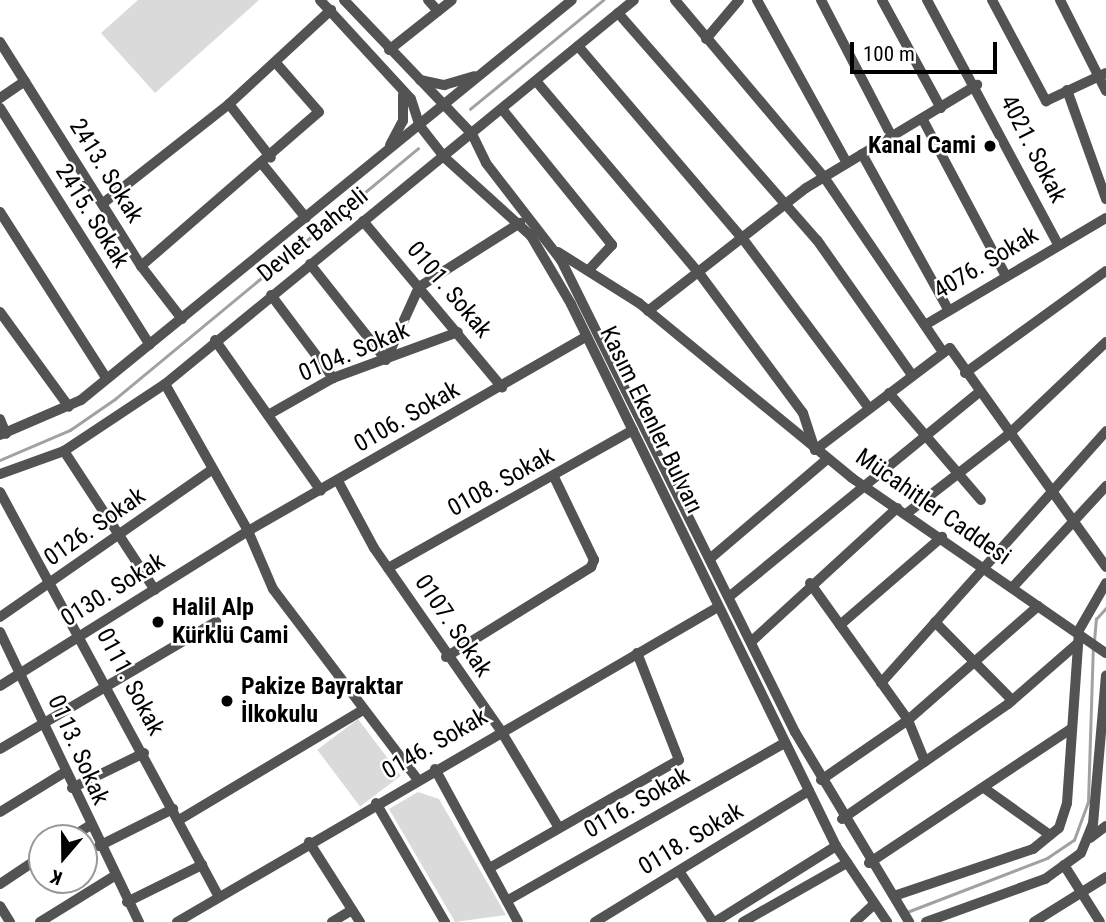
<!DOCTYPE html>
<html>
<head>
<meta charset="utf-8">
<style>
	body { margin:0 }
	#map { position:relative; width:1106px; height:922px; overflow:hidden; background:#fff; font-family:"Roboto Condensed",sans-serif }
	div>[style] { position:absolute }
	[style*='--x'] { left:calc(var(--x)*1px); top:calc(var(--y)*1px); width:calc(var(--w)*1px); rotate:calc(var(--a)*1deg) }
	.green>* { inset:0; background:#dadada; transform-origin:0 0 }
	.stream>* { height:2.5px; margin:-1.25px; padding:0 1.25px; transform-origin:1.25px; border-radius:1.25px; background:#a1a1a1 }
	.minor>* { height:10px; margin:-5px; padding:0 5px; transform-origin:5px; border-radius:5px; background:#535353 }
	.dots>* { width:19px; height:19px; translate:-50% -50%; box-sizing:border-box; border:4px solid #fff; border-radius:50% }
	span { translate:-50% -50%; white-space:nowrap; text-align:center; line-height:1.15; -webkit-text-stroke:5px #fff; paint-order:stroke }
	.poi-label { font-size:24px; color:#000; font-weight:700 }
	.right { translate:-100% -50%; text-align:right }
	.left { translate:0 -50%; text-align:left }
	.street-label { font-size:24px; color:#000 }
	.north { position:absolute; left:28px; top:824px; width:70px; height:70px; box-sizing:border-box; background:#fff; border:2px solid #999; border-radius:50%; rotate:200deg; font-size:19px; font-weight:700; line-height:28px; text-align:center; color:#000 }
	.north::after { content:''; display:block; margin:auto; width:24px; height:32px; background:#000; clip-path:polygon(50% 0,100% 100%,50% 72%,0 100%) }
	.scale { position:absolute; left:850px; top:42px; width:147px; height:32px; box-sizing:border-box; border:4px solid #000; border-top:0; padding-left:9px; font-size:21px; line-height:24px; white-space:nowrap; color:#000; -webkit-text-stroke:5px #fff; paint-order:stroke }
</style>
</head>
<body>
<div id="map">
	<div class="green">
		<div style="clip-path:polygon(138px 0,259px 0,155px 93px,101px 33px)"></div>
		<div style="left:358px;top:719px;width:71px;height:51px;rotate:53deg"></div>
		<div style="clip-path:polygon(418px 792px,439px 799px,506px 915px,455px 922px,389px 809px)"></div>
	</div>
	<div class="stream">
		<div style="--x:470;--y:109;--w:172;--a:-39.3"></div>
		<div style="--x:0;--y:460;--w:76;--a:-23.2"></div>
		<div style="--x:70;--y:430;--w:55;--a:-34.6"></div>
		<div style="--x:115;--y:399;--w:393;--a:-39.6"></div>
		<div style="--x:1094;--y:641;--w:22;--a:-85"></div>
		<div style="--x:1096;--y:619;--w:15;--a:-48"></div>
		<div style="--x:907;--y:912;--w:150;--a:-21.1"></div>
		<div style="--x:1047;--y:858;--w:32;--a:-34"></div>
		<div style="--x:1074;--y:840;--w:40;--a:-69.8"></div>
		<div style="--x:1088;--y:802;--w:155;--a:-88.2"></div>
	</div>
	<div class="minor">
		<div style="--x:320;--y:0;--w:134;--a:47.4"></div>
		<div style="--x:411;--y:99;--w:28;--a:72"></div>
		<div style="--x:420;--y:126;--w:39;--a:52"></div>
		<div style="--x:444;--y:157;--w:118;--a:42.2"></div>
		<div style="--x:531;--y:236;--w:79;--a:59.5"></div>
		<div style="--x:571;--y:304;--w:603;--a:63.94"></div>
		<div style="--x:836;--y:846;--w:92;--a:56.1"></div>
		<div style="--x:344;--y:0;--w:185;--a:46.3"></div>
		<div style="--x:472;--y:134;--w:32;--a:64"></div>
		<div style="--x:486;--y:163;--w:123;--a:52.3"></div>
		<div style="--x:561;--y:260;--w:527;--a:63.63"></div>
		<div style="--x:795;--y:732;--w:222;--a:59"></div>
		<div style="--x:428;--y:0;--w:15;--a:48"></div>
		<div style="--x:675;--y:0;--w:231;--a:49.9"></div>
		<div style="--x:824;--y:177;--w:212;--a:55.8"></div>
		<div style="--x:757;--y:0;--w:186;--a:61.1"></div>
		<div style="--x:821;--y:0;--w:154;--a:62.6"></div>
		<div style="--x:882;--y:0;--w:123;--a:61.4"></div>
		<div style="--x:927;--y:0;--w:277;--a:61.8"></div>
		<div style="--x:992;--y:0;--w:115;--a:61.9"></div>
		<div style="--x:1046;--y:101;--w:66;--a:-25"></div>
		<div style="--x:1060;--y:0;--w:102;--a:63.2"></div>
		<div style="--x:618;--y:13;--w:302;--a:48.8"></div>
		<div style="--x:817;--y:240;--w:165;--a:54.9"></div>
		<div style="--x:706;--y:39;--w:51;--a:-49.8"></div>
		<div style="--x:0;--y:42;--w:265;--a:57.8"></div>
		<div style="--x:141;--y:266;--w:67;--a:52.3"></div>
		<div style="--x:578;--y:46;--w:254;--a:49.5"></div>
		<div style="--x:743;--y:239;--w:211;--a:53.3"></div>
		<div style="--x:389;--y:50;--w:80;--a:-38.4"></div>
		<div style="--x:420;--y:80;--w:25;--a:12"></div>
		<div style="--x:444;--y:85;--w:32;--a:-16"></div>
		<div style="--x:536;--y:81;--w:252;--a:49.7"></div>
		<div style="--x:699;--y:273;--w:174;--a:53.4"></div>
		<div style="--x:803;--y:413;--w:39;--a:72"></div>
		<div style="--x:815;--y:450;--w:169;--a:-37.1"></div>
		<div style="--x:950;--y:348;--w:269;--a:54.5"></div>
		<div style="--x:1067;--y:90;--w:116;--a:70.3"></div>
		<div style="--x:0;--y:98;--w:30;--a:-34"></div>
		<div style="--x:229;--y:104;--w:68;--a:52.1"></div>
		<div style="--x:0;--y:108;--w:280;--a:57.7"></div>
		<div style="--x:502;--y:109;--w:175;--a:51"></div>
		<div style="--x:612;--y:245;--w:35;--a:133"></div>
		<div style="--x:923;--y:120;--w:177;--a:62"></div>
		<div style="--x:390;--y:145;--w:27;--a:-62"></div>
		<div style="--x:403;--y:121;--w:26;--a:-90"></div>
		<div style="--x:862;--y:154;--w:179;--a:61"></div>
		<div style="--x:263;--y:165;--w:68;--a:50.9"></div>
		<div style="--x:102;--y:204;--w:162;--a:-38.2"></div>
		<div style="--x:229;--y:104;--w:139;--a:-42.7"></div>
		<div style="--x:0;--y:212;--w:198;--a:57.4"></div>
		<div style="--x:363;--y:221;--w:217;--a:50.1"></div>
		<div style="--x:558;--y:252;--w:96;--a:32.2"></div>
		<div style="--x:639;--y:303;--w:276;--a:39.4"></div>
		<div style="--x:852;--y:478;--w:308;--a:34.6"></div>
		<div style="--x:310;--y:264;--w:122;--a:51.6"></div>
		<div style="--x:386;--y:360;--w:80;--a:-65.7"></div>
		<div style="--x:419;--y:287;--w:120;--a:-32.4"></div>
		<div style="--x:141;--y:266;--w:235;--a:-40.9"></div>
		<div style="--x:319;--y:112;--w:65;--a:-131.3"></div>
		<div style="--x:271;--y:295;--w:104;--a:53.2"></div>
		<div style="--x:648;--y:311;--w:200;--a:-37.9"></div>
		<div style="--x:806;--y:188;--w:200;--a:-31.1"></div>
		<div style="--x:0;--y:312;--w:117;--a:54"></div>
		<div style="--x:925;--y:325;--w:210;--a:-30.6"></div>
		<div style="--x:215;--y:340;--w:184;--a:54.9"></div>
		<div style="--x:965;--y:373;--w:174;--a:-35.9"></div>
		<div style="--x:165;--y:384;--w:169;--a:60.5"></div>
		<div style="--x:248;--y:531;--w:63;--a:66.7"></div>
		<div style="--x:273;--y:589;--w:238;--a:52.8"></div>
		<div style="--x:889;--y:393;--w:141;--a:49.3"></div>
		<div style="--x:268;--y:415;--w:75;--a:-29.6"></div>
		<div style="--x:333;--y:378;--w:133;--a:-20.2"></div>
		<div style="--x:0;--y:419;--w:16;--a:68"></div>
		<div style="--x:0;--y:435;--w:88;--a:-23.4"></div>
		<div style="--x:81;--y:400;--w:633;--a:-39.17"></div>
		<div style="--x:64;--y:451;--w:166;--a:56.8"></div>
		<div style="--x:0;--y:474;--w:68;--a:-19.8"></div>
		<div style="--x:64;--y:451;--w:121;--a:-33.6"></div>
		<div style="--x:165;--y:384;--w:606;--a:-39.31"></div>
		<div style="--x:338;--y:481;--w:76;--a:61.8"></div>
		<div style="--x:374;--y:548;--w:223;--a:55.2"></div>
		<div style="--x:501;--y:731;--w:113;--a:59.1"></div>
		<div style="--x:0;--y:492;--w:458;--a:61.6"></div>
		<div style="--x:906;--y:514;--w:129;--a:-37.8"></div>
		<div style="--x:1008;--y:435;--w:135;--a:-43.5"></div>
		<div style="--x:712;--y:557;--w:151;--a:-40.4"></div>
		<div style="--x:388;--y:568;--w:281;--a:-29.4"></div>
		<div style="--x:810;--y:583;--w:168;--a:54.4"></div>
		<div style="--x:908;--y:720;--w:45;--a:68"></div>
		<div style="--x:1012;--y:588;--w:139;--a:-47.3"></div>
		<div style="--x:730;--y:596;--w:322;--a:-39.3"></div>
		<div style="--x:0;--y:617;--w:259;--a:-34.8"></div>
		<div style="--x:935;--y:622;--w:110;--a:45.4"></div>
		<div style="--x:840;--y:625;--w:135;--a:-40.8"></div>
		<div style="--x:0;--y:632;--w:322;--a:64.4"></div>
		<div style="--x:752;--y:641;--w:197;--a:-42.5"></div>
		<div style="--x:446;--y:657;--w:171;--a:-31.8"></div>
		<div style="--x:591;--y:567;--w:8;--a:-67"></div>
		<div style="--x:594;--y:560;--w:92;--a:-115.7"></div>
		<div style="--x:881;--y:683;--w:338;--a:-48.2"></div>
		<div style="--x:0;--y:686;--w:292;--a:-32"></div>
		<div style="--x:248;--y:531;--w:390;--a:-29.9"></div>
		<div style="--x:0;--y:749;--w:251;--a:-30.5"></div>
		<div style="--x:435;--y:769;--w:174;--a:61.5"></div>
		<div style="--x:821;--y:780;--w:106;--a:-34.6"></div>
		<div style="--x:908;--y:720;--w:173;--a:-41.2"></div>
		<div style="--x:72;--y:788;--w:80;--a:-25.9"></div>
		<div style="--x:984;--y:788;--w:81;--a:35.5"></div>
		<div style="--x:376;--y:803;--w:138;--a:59.9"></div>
		<div style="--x:0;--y:812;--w:76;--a:-31.6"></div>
		<div style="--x:842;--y:819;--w:202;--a:-34.7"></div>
		<div style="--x:1008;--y:704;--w:91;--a:-41"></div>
		<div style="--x:179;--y:820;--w:214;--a:-30.9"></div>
		<div style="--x:70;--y:838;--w:22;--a:-32"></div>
		<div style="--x:1090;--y:838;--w:20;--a:-37"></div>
		<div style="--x:309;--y:842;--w:95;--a:57.5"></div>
		<div style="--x:99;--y:846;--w:83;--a:-26.6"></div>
		<div style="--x:869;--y:863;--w:242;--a:-33.6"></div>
		<div style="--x:1064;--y:865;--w:67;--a:57.7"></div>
		<div style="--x:493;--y:866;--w:214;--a:-29.7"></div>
		<div style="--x:679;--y:760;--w:115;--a:-111.4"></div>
		<div style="--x:679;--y:871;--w:61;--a:56.3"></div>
		<div style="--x:0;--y:884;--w:50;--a:-33.7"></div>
		<div style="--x:894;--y:896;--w:147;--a:-18.7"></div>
		<div style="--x:1033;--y:849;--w:33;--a:-39"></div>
		<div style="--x:1059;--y:828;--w:26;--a:-72"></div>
		<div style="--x:1067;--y:803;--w:173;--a:-86"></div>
		<div style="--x:1079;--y:630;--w:54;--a:-60.1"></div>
		<div style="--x:510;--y:899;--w:316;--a:-29.6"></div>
		<div style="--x:127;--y:902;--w:84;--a:-26.3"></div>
		<div style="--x:0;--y:906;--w:19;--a:58"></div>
		<div style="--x:40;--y:922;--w:86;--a:-31.7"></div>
		<div style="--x:177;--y:922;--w:626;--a:-30.21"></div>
		<div style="--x:332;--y:922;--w:23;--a:-31"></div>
		<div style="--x:595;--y:922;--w:251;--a:-31.5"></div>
		<div style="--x:715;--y:922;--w:143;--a:-32.1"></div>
		<div style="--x:743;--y:922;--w:120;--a:-29.6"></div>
		<div style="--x:855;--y:922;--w:26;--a:-43"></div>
		<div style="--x:926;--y:922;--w:127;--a:-19.9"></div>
		<div style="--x:1045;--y:879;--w:44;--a:-35.8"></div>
		<div style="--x:1081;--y:853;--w:31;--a:-68"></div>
		<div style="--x:1093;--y:824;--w:149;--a:-85"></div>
		<div style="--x:1034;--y:922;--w:85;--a:-32"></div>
	</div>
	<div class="dots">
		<div style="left:990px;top:146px;background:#000"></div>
		<div style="left:158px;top:622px;background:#000"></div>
		<div style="left:227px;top:701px;background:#000"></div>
	</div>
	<div class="poi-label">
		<span class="right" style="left:976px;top:146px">Kanal Cami</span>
		<span class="left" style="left:172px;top:622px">Halil Alp<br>Kürklü Cami</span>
		<span class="left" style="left:241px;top:701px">Pakize Bayraktar<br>İlkokulu</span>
	</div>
	<div class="street-label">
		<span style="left:1033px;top:149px;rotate:63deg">4021. Sokak</span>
		<span style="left:106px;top:171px;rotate:58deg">2413. Sokak</span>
		<span style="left:92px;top:216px;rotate:58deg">2415. Sokak</span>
		<span style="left:313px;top:235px;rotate:-39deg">Devlet Bahçeli</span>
		<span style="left:986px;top:263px;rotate:-31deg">4076. Sokak</span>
		<span style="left:449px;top:290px;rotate:50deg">0101. Sokak</span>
		<span style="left:354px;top:352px;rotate:-23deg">0104. Sokak</span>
		<span style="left:407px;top:417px;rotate:-30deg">0106. Sokak</span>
		<span style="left:651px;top:420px;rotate:64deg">Kasım Ekenler Bulvarı</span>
		<span style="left:501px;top:482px;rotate:-29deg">0108. Sokak</span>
		<span style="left:933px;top:507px;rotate:35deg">Mücahitler Caddesi</span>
		<span style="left:95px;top:527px;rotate:-35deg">0126. Sokak</span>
		<span style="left:113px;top:590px;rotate:-32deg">0130. Sokak</span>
		<span style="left:453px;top:626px;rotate:56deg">0107. Sokak</span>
		<span style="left:130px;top:682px;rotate:62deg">0111. Sokak</span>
		<span style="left:435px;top:744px;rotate:-30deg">0146. Sokak</span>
		<span style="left:78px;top:750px;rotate:66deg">0113. Sokak</span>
		<span style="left:637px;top:803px;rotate:-30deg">0116. Sokak</span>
		<span style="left:691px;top:839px;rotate:-31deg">0118. Sokak</span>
	</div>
	<div class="north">K</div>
	<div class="scale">100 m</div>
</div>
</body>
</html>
